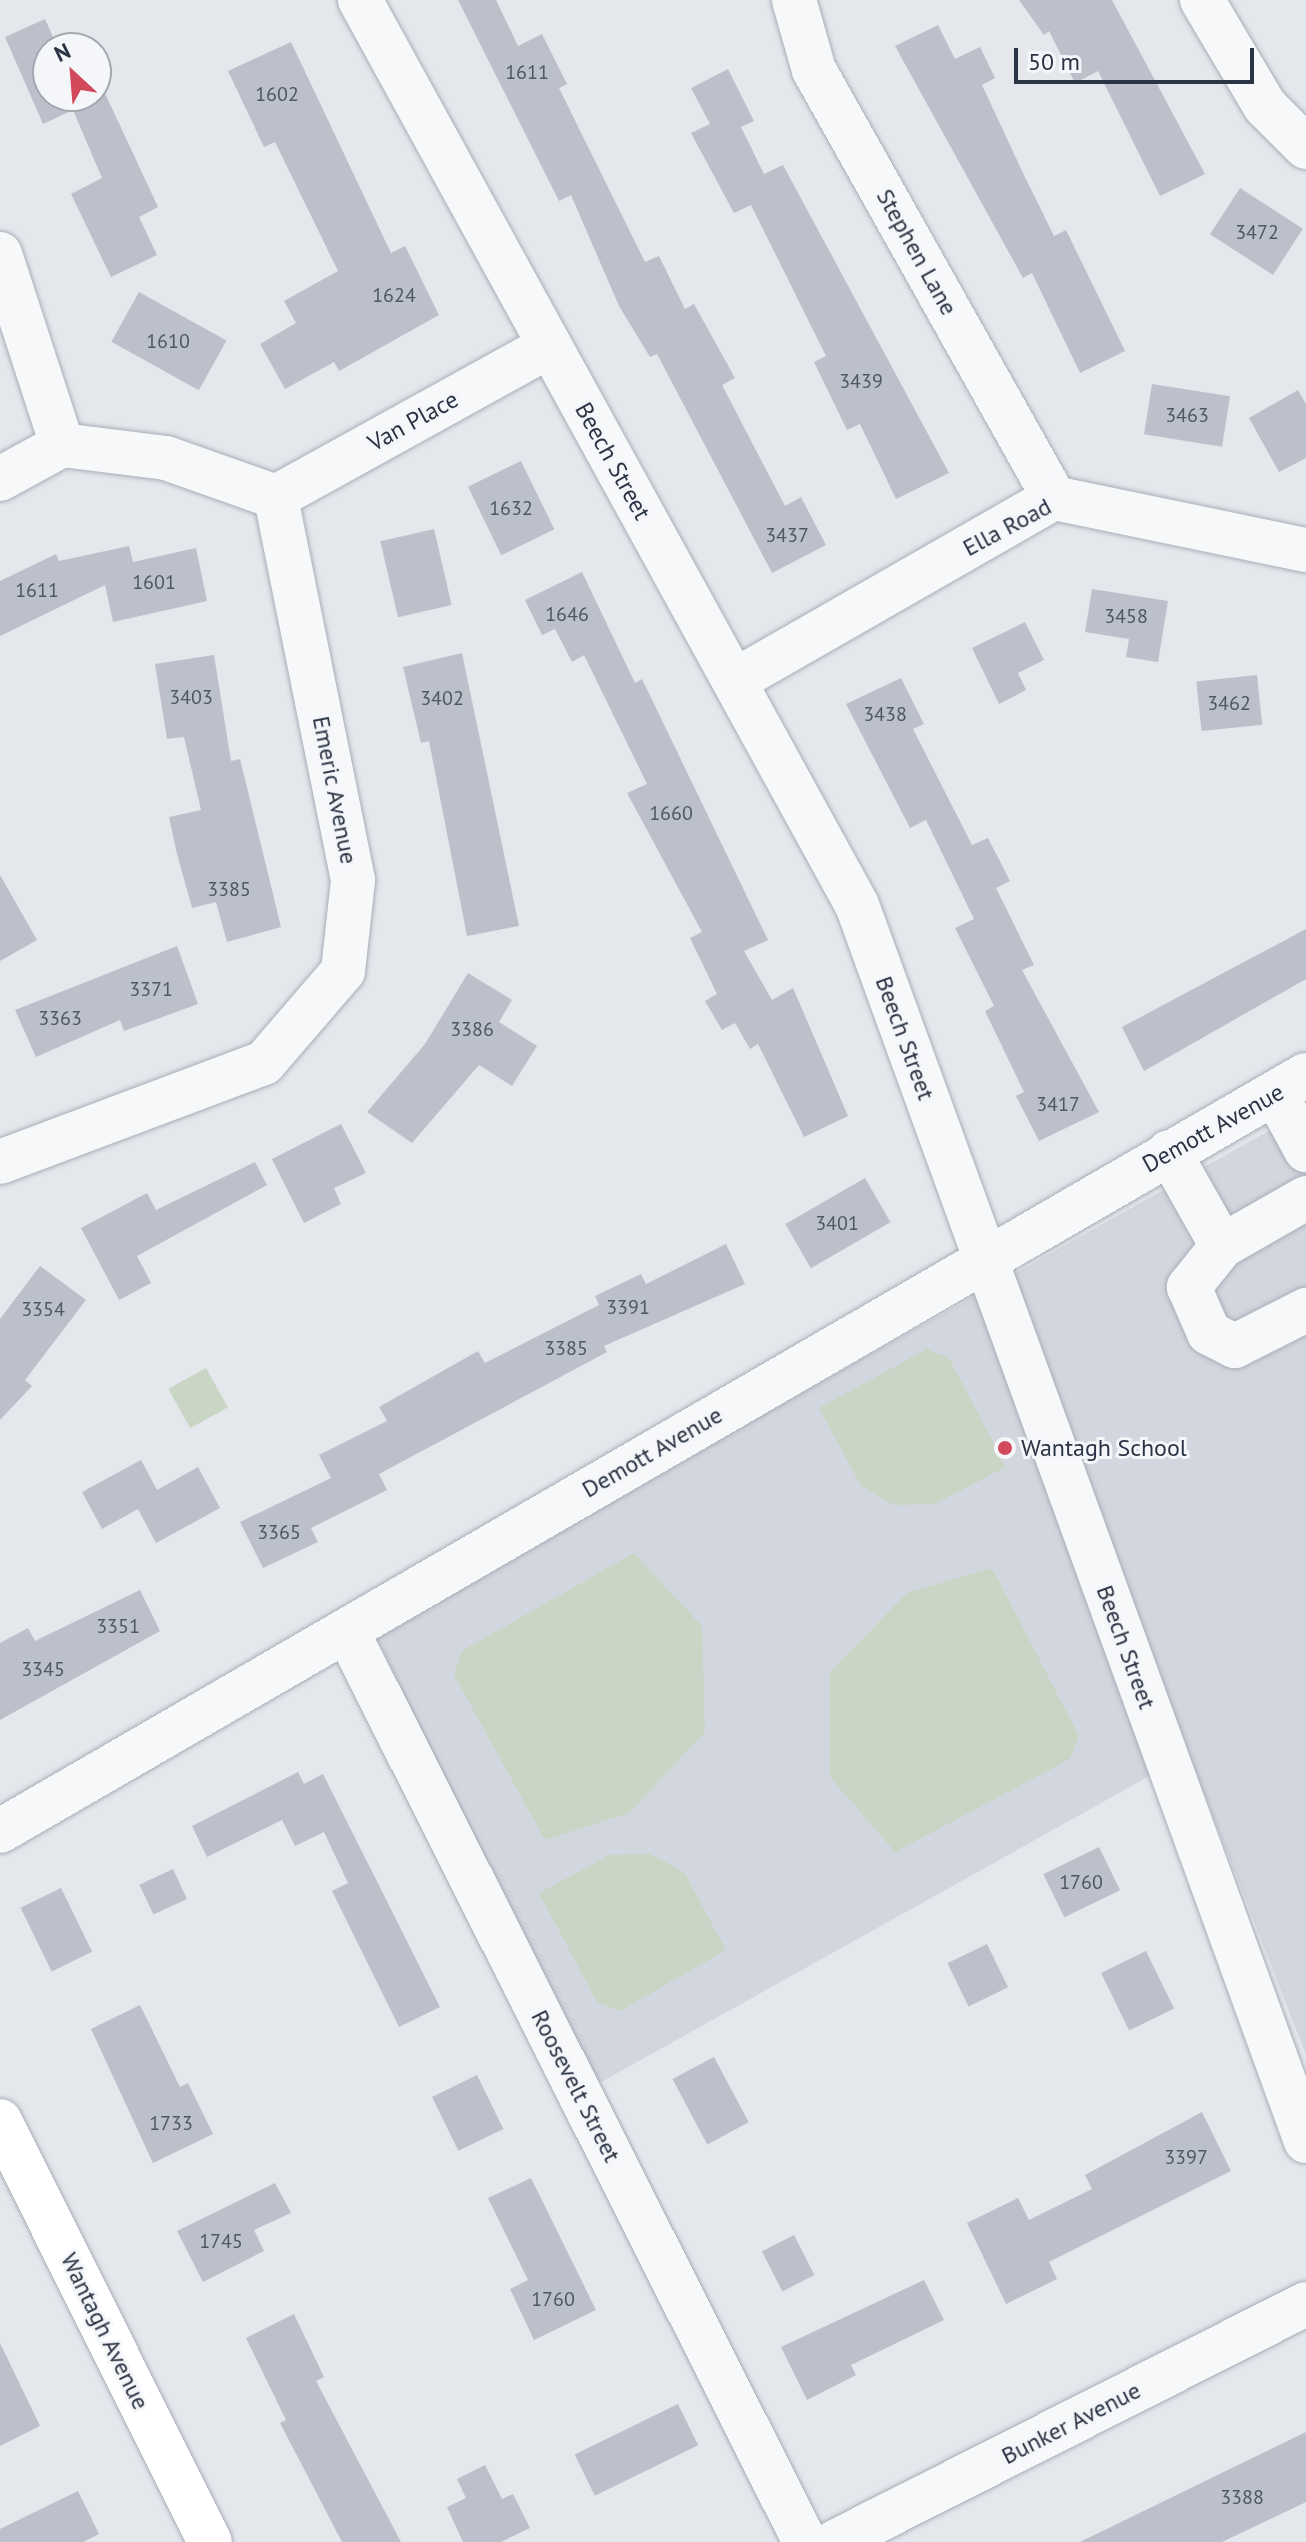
<!DOCTYPE html>
<html>
<head>
<meta charset="utf-8">
<style>
	body { margin:0 }
	#map { position:relative; width:1306px; height:2542px; overflow:hidden; background:#e4e7ec; font-family:"PT Sans",sans-serif }
	div>[style] { position:absolute }
	[style*='--x'] { left:calc(var(--x)*1px); top:calc(var(--y)*1px); width:calc(var(--w)*1px); rotate:calc(var(--a)*1deg) }
	.built>* { inset:0; background:#d2d6de }
	.green>* { inset:0; background:#c9d6c5; transform-origin:0 0 }
	.building>* { inset:0; background:#bbc0ca; transform-origin:0 0 }
	.roads { filter:drop-shadow(0 0 2px #a9aeb7) drop-shadow(0 0 2px #a9aeb7) }
	.minor>* { height:44px; margin:-22px; padding:0 22px; transform-origin:22px; border-radius:22px; background:#f7f8fa }
	.major>* { height:44px; margin:-22px; padding:0 22px; transform-origin:22px; border-radius:22px; background:#fff }
	.dots>* { width:22px; height:22px; translate:-50% -50%; box-sizing:border-box; border:4px solid #f4f6f9; border-radius:50% }
	span { translate:-50% -50%; white-space:nowrap; text-align:center; line-height:1.15; -webkit-text-stroke:6px #f4f6f9; paint-order:stroke }
	.number-label { font-size:20px; color:#4f5766 }
	.number-label span { -webkit-text-stroke-width:0 }
	.street-label { font-size:24px; color:#2b3445 }
	.poi-label { font-size:24px; color:#2b3445 }
	.left { translate:0 -50%; text-align:left }
	.north { position:absolute; left:32px; top:32px; width:80px; height:80px; box-sizing:border-box; background:#f4f6f9; border:2px solid #a4a8b1; border-radius:50%; rotate:334deg; font-size:22px; font-weight:700; line-height:32px; text-align:center; color:#2b3445 }
	.north::after { content:''; display:block; margin:auto; width:28px; height:36px; background:#d1495b; clip-path:polygon(50% 0,100% 100%,50% 72%,0 100%) }
	.scale { position:absolute; left:1014px; top:48px; width:240px; height:36px; box-sizing:border-box; border:4px solid #2b3445; border-top:0; padding-left:10px; font-size:24px; line-height:28px; white-space:nowrap; color:#2b3445; -webkit-text-stroke:6px #f4f6f9; paint-order:stroke }
</style>
</head>
<body>
<div id="map">
	<div class="built">
		<div style="clip-path:polygon(1306px 1110px,1306px 2055px,1189px 1754px,594px 2086px,374px 1633px)"></div>
	</div>
	<div class="green">
		<div style="clip-path:polygon(927px 1349px,949px 1358px,1006px 1467px,934px 1504px,894px 1505px,861px 1486px,819px 1408px)"></div>
		<div style="left:206px;top:1368px;width:45px;height:43px;rotate:61deg"></div>
		<div style="clip-path:polygon(634px 1553px,702px 1626px,705px 1732px,629px 1813px,545px 1840px,454px 1675px,462px 1651px)"></div>
		<div style="clip-path:polygon(992px 1568px,1079px 1736px,1070px 1759px,895px 1852px,830px 1777px,830px 1672px,907px 1593px)"></div>
		<div style="clip-path:polygon(650px 1854px,684px 1872px,726px 1950px,620px 2011px,597px 2002px,539px 1893px,610px 1855px)"></div>
	</div>
	<div class="building">
		<div style="clip-path:polygon(458px 0,496px 0,518px 46px,542px 34px,567px 84px,559px 88px,645px 262px,659px 256px,685px 309px,694px 304px,735px 378px,722px 385px,785px 506px,801px 497px,826px 545px,772px 573px,657px 354px,650px 357px,619px 306px,571px 195px,559px 201px)"></div>
		<div style="clip-path:polygon(1019px 0,1112px 0,1205px 174px,1160px 196px,1098px 71px,1075px 83px,1049px 31px,1044px 35px)"></div>
		<div style="clip-path:polygon(45px 19px,58px 48px,48px 48px,48px 96px,96px 96px,96px 74px,158px 207px,139px 217px,157px 255px,111px 277px,71px 194px,102px 178px,73px 110px,43px 124px,5px 37px)"></div>
		<div style="clip-path:polygon(938px 25px,955px 59px,980px 47px,995px 78px,982px 85px,1023px 173px,1054px 236px,1066px 230px,1125px 351px,1080px 373px,1032px 273px,1023px 278px,895px 46px)"></div>
		<div style="clip-path:polygon(291px 42px,391px 253px,405px 246px,439px 315px,339px 371px,334px 362px,285px 389px,260px 344px,296px 323px,284px 301px,338px 271px,275px 142px,264px 147px,228px 71px)"></div>
		<div style="clip-path:polygon(728px 69px,754px 121px,741px 127px,764px 174px,783px 165px,949px 473px,896px 499px,860px 424px,847px 430px,814px 362px,826px 356px,751px 205px,734px 213px,691px 133px,710px 124px,691px 88px)"></div>
		<div style="left:1240px;top:188px;width:75px;height:55px;rotate:33deg"></div>
		<div style="left:139px;top:292px;width:100px;height:57px;rotate:29deg"></div>
		<div style="left:1152px;top:384px;width:79px;height:51px;rotate:9deg"></div>
		<div style="clip-path:polygon(1298px 390px,1306px 404px,1306px 458px,1279px 472px,1249px 418px)"></div>
		<div style="left:521px;top:461px;width:76px;height:59px;rotate:64deg"></div>
		<div style="left:434px;top:529px;width:78px;height:55px;rotate:77deg"></div>
		<div style="clip-path:polygon(129px 546px,133px 562px,196px 548px,207px 601px,113px 622px,105px 585px,0 636px,0 581px,56px 554px,59px 561px)"></div>
		<div style="clip-path:polygon(582px 572px,635px 683px,642px 679px,768px 940px,744px 951px,772px 1000px,793px 988px,848px 1116px,804px 1137px,758px 1044px,750px 1049px,735px 1023px,722px 1030px,705px 1001px,717px 994px,690px 938px,702px 932px,627px 793px,647px 784px,584px 655px,572px 662px,555px 629px,542px 635px,525px 600px)"></div>
		<div style="clip-path:polygon(1092px 589px,1168px 601px,1158px 662px,1126px 657px,1129px 639px,1085px 632px)"></div>
		<div style="clip-path:polygon(1025px 622px,1044px 660px,1018px 673px,1026px 690px,999px 704px,972px 648px)"></div>
		<div style="clip-path:polygon(462px 653px,519px 926px,467px 936px,429px 741px,421px 743px,403px 667px)"></div>
		<div style="clip-path:polygon(214px 655px,231px 761px,240px 759px,281px 927px,227px 942px,216px 902px,192px 908px,177px 854px,169px 817px,201px 810px,184px 737px,167px 739px,155px 664px)"></div>
		<div style="left:1257px;top:675px;width:50px;height:61px;rotate:84deg"></div>
		<div style="clip-path:polygon(901px 678px,924px 724px,913px 729px,972px 845px,988px 838px,1010px 881px,996px 888px,1034px 965px,1022px 970px,1099px 1112px,1039px 1141px,1016px 1096px,1024px 1092px,985px 1011px,994px 1006px,955px 928px,974px 919px,926px 820px,910px 828px,846px 704px)"></div>
		<div style="clip-path:polygon(0 875px,37px 940px,0 961px)"></div>
		<div style="clip-path:polygon(1306px 929px,1306px 979px,1144px 1071px,1122px 1027px)"></div>
		<div style="clip-path:polygon(177px 946px,198px 1004px,124px 1031px,120px 1020px,36px 1057px,15px 1010px)"></div>
		<div style="clip-path:polygon(468px 973px,512px 1000px,499px 1022px,537px 1046px,512px 1086px,479px 1065px,412px 1143px,367px 1112px,425px 1044px)"></div>
		<div style="clip-path:polygon(341px 1124px,366px 1173px,334px 1188px,341px 1204px,304px 1223px,272px 1159px)"></div>
		<div style="clip-path:polygon(255px 1162px,267px 1185px,137px 1256px,151px 1283px,119px 1300px,81px 1228px,147px 1193px,156px 1210px)"></div>
		<div style="left:865px;top:1178px;width:51px;height:92px;rotate:60deg"></div>
		<div style="clip-path:polygon(726px 1244px,745px 1284px,604px 1346px,607px 1352px,379px 1474px,387px 1490px,311px 1528px,318px 1542px,263px 1568px,240px 1522px,331px 1478px,319px 1455px,387px 1421px,379px 1407px,478px 1351px,485px 1363px,599px 1305px,595px 1296px,641px 1274px,646px 1284px)"></div>
		<div style="clip-path:polygon(40px 1266px,86px 1300px,25px 1380px,32px 1386px,0 1420px,0 1319px)"></div>
		<div style="clip-path:polygon(141px 1460px,157px 1490px,198px 1467px,220px 1508px,156px 1543px,138px 1509px,102px 1529px,82px 1492px)"></div>
		<div style="clip-path:polygon(140px 1590px,160px 1631px,0 1720px,0 1643px,28px 1628px,35px 1641px)"></div>
		<div style="clip-path:polygon(298px 1772px,304px 1784px,323px 1774px,440px 2007px,399px 2027px,332px 1891px,348px 1883px,324px 1832px,295px 1846px,282px 1820px,207px 1857px,192px 1826px)"></div>
		<div style="left:1099px;top:1847px;width:48px;height:62px;rotate:64deg"></div>
		<div style="left:173px;top:1869px;width:33px;height:37px;rotate:65deg"></div>
		<div style="left:61px;top:1888px;width:71px;height:45px;rotate:64deg"></div>
		<div style="left:987px;top:1944px;width:48px;height:44px;rotate:64deg"></div>
		<div style="left:1146px;top:1951px;width:64px;height:50px;rotate:64deg"></div>
		<div style="clip-path:polygon(140px 2005px,180px 2087px,188px 2083px,213px 2134px,153px 2163px,91px 2029px)"></div>
		<div style="left:714px;top:2057px;width:74px;height:47px;rotate:62deg"></div>
		<div style="left:477px;top:2075px;width:60px;height:50px;rotate:64deg"></div>
		<div style="clip-path:polygon(1202px 2112px,1231px 2171px,1049px 2262px,1057px 2279px,1006px 2304px,967px 2223px,1018px 2198px,1029px 2220px,1092px 2189px,1085px 2175px)"></div>
		<div style="clip-path:polygon(531px 2178px,596px 2310px,534px 2340px,510px 2289px,528px 2280px,488px 2198px)"></div>
		<div style="clip-path:polygon(275px 2183px,291px 2213px,254px 2230px,264px 2251px,203px 2282px,177px 2231px)"></div>
		<div style="left:794px;top:2235px;width:45px;height:36px;rotate:63deg"></div>
		<div style="clip-path:polygon(924px 2280px,944px 2320px,851px 2365px,856px 2375px,807px 2400px,781px 2347px)"></div>
		<div style="clip-path:polygon(294px 2314px,324px 2377px,316px 2381px,401px 2542px,342px 2542px,280px 2423px,286px 2420px,246px 2338px)"></div>
		<div style="clip-path:polygon(0 2343px,40px 2426px,0 2446px)"></div>
		<div style="left:678px;top:2404px;width:46px;height:115px;rotate:64deg"></div>
		<div style="clip-path:polygon(1306px 2432px,1306px 2502px,1222px 2542px,1080px 2542px)"></div>
		<div style="clip-path:polygon(485px 2465px,502px 2499px,513px 2494px,530px 2528px,501px 2542px,463px 2542px,447px 2507px,466px 2498px,457px 2479px)"></div>
		<div style="clip-path:polygon(78px 2491px,99px 2534px,83px 2542px,0 2542px,0 2529px)"></div>
	</div>
	<div class="roads">
		<div class="minor">
			<div style="--x:360;--y:0;--w:1032;--a:61.23"></div>
			<div style="--x:857;--y:905;--w:1315;--a:70.04"></div>
			<div style="--x:794;--y:0;--w:73;--a:74.1"></div>
			<div style="--x:814;--y:70;--w:491;--a:60.7"></div>
			<div style="--x:1202;--y:0;--w:123;--a:59.3"></div>
			<div style="--x:1265;--y:106;--w:58;--a:45"></div>
			<div style="--x:0;--y:254;--w:201;--a:72"></div>
			<div style="--x:0;--y:479;--w:71;--a:-28.7"></div>
			<div style="--x:62;--y:445;--w:105;--a:7.1"></div>
			<div style="--x:166;--y:458;--w:117;--a:19.5"></div>
			<div style="--x:276;--y:497;--w:312;--a:-28.9"></div>
			<div style="--x:736;--y:680;--w:366;--a:-29.8"></div>
			<div style="--x:1054;--y:498;--w:257;--a:11.7"></div>
			<div style="--x:1275;--y:1093;--w:65;--a:61.5"></div>
			<div style="--x:1169;--y:1152;--w:108;--a:60.6"></div>
			<div style="--x:0;--y:1162;--w:282;--a:-20.6"></div>
			<div style="--x:264;--y:1063;--w:121;--a:-49.3"></div>
			<div style="--x:343;--y:971;--w:92;--a:-83.7"></div>
			<div style="--x:353;--y:880;--w:391;--a:-101.4"></div>
			<div style="--x:1306;--y:1198;--w:97;--a:150.3"></div>
			<div style="--x:1222;--y:1246;--w:53;--a:128.8"></div>
			<div style="--x:1189;--y:1287;--w:50;--a:66.5"></div>
			<div style="--x:1209;--y:1333;--w:29;--a:27"></div>
			<div style="--x:1235;--y:1346;--w:80;--a:-26.9"></div>
			<div style="--x:347;--y:1631;--w:1020;--a:63.31"></div>
			<div style="--x:0;--y:1831;--w:1509;--a:-30.07"></div>
			<div style="--x:835;--y:2542;--w:528;--a:-26.81"></div>
		</div>
		<div class="major">
			<div style="--x:0;--y:2121;--w:470;--a:63.5"></div>
		</div>
	</div>
	<div class="dots">
		<div style="left:1005px;top:1448px;background:#d1495b"></div>
	</div>
	<div class="number-label">
		<span style="left:527px;top:72px">1611</span>
		<span style="left:277px;top:94px">1602</span>
		<span style="left:1257px;top:232px">3472</span>
		<span style="left:394px;top:295px">1624</span>
		<span style="left:168px;top:341px">1610</span>
		<span style="left:861px;top:381px">3439</span>
		<span style="left:1187px;top:415px">3463</span>
		<span style="left:511px;top:508px">1632</span>
		<span style="left:787px;top:535px">3437</span>
		<span style="left:154px;top:582px">1601</span>
		<span style="left:37px;top:590px">1611</span>
		<span style="left:567px;top:614px">1646</span>
		<span style="left:1126px;top:616px">3458</span>
		<span style="left:191px;top:697px">3403</span>
		<span style="left:442px;top:698px">3402</span>
		<span style="left:1229px;top:703px">3462</span>
		<span style="left:885px;top:714px">3438</span>
		<span style="left:671px;top:813px">1660</span>
		<span style="left:229px;top:889px">3385</span>
		<span style="left:151px;top:989px">3371</span>
		<span style="left:60px;top:1018px">3363</span>
		<span style="left:472px;top:1029px">3386</span>
		<span style="left:1058px;top:1104px">3417</span>
		<span style="left:837px;top:1223px">3401</span>
		<span style="left:628px;top:1307px">3391</span>
		<span style="left:43px;top:1309px">3354</span>
		<span style="left:566px;top:1348px">3385</span>
		<span style="left:279px;top:1532px">3365</span>
		<span style="left:118px;top:1626px">3351</span>
		<span style="left:43px;top:1669px">3345</span>
		<span style="left:1081px;top:1882px">1760</span>
		<span style="left:171px;top:2123px">1733</span>
		<span style="left:1186px;top:2157px">3397</span>
		<span style="left:221px;top:2241px">1745</span>
		<span style="left:553px;top:2299px">1760</span>
		<span style="left:1242px;top:2497px">3388</span>
	</div>
	<div class="street-label">
		<span style="left:917px;top:252px;rotate:61deg">Stephen Lane</span>
		<span style="left:413px;top:421px;rotate:-29deg">Van Place</span>
		<span style="left:613px;top:461px;rotate:61deg">Beech Street</span>
		<span style="left:1007px;top:527px;rotate:-28deg">Ella Road</span>
		<span style="left:335px;top:790px;rotate:79deg">Emeric Avenue</span>
		<span style="left:905px;top:1038px;rotate:70deg">Beech Street</span>
		<span style="left:1213px;top:1128px;rotate:-29deg">Demott Avenue</span>
		<span style="left:652px;top:1452px;rotate:-30deg">Demott Avenue</span>
		<span style="left:1126px;top:1647px;rotate:70deg">Beech Street</span>
		<span style="left:576px;top:2086px;rotate:63deg">Roosevelt Street</span>
		<span style="left:105px;top:2331px;rotate:64deg">Wantagh Avenue</span>
		<span style="left:1071px;top:2423px;rotate:-27deg">Bunker Avenue</span>
	</div>
	<div class="poi-label">
		<span class="left" style="left:1021px;top:1448px">Wantagh School</span>
	</div>
	<div class="north">N</div>
	<div class="scale">50 m</div>
</div>
</body>
</html>
